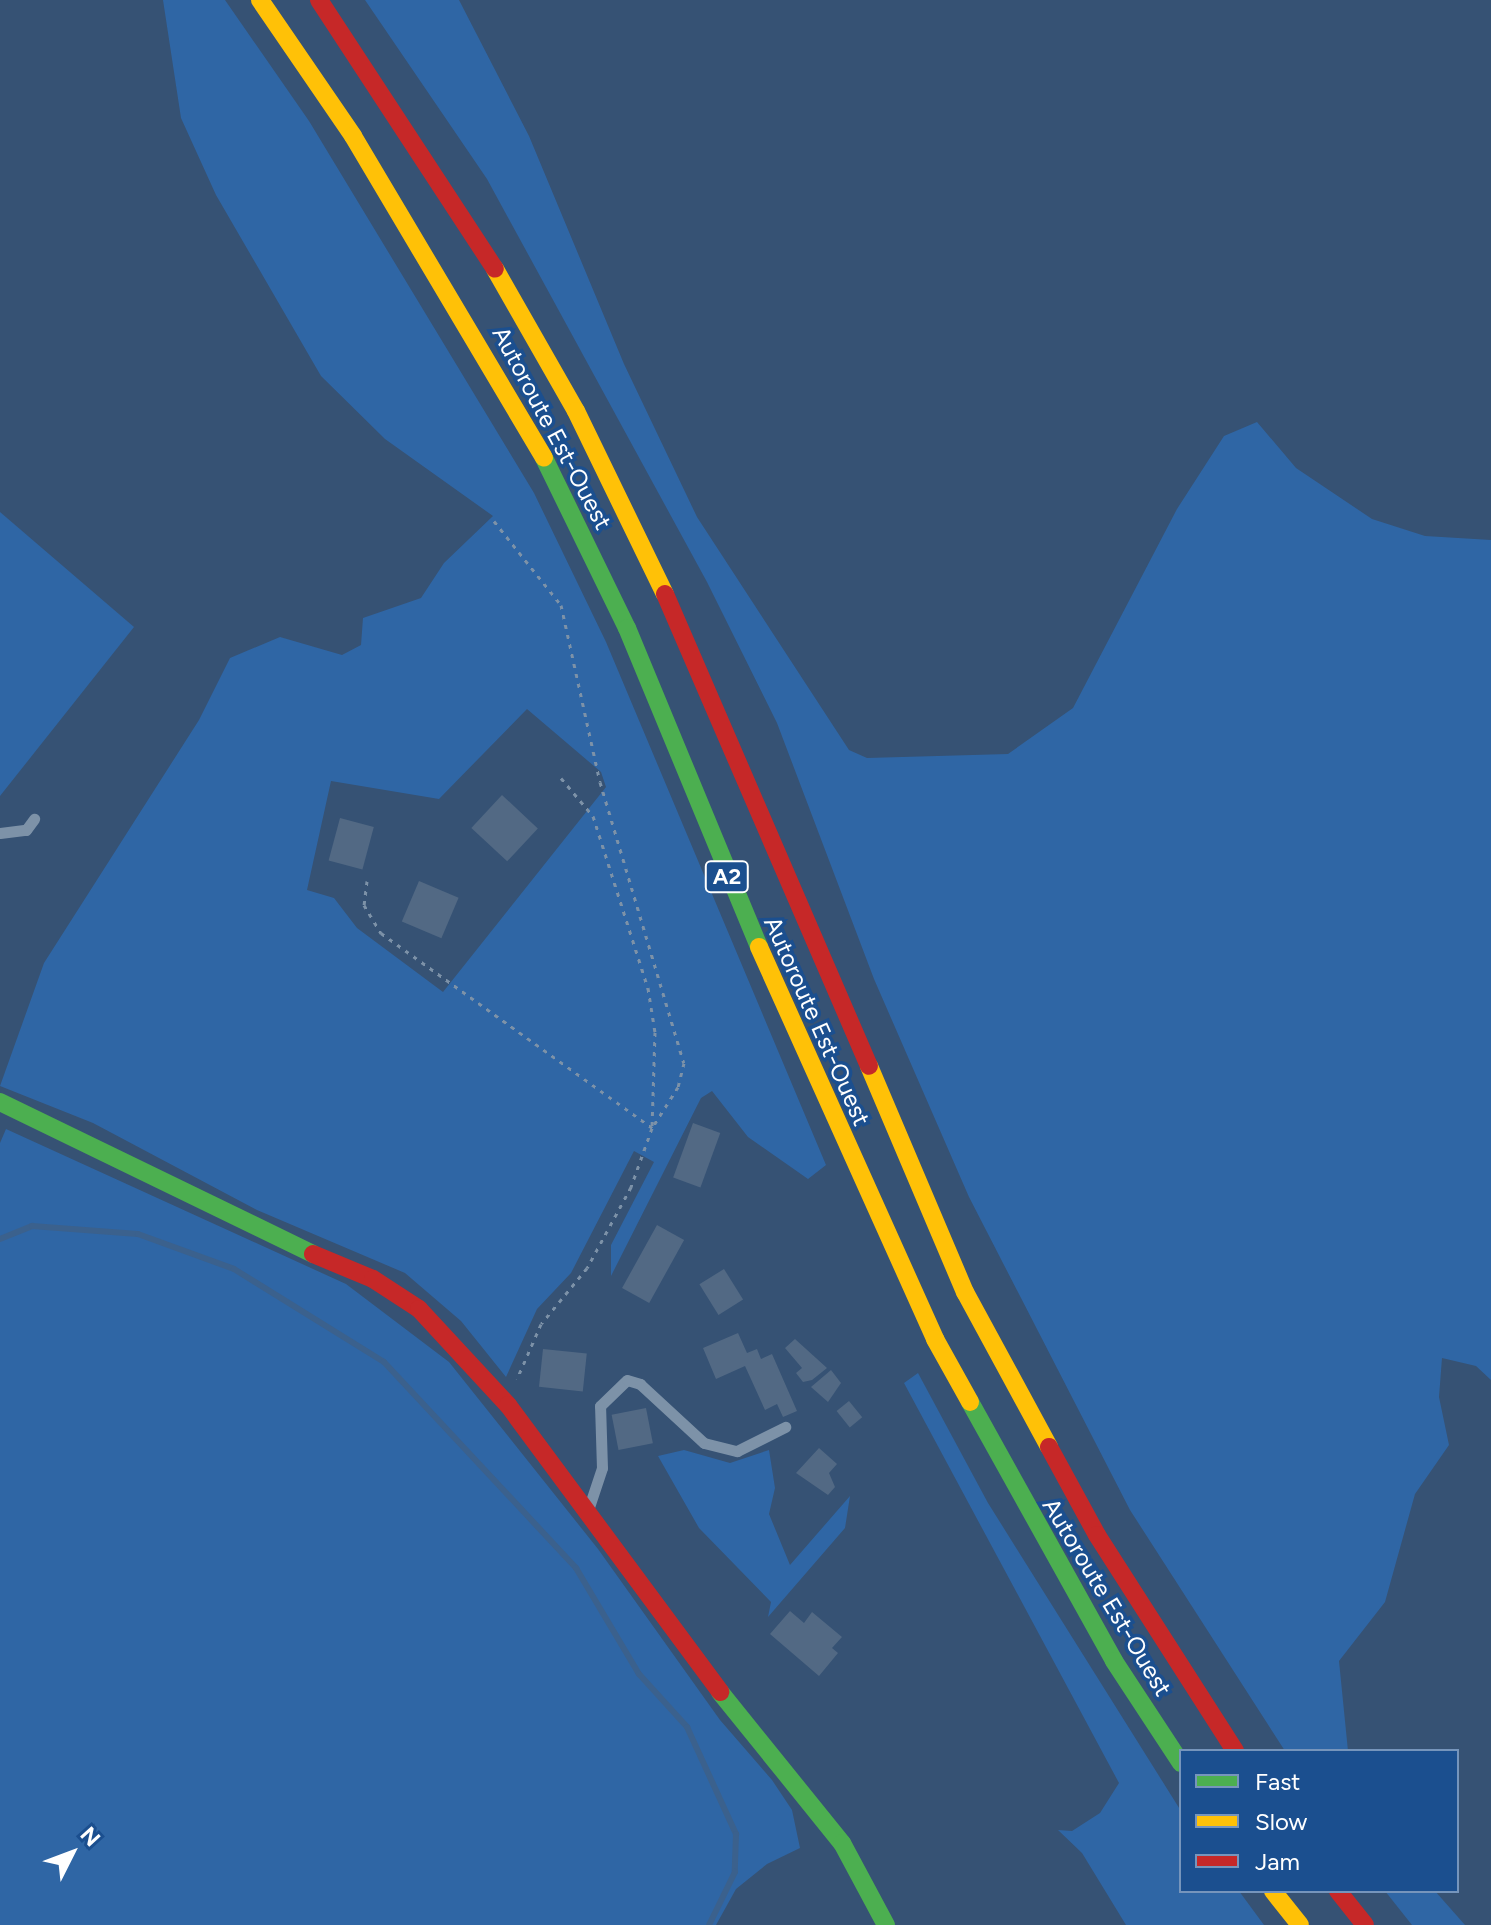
<!DOCTYPE html>
<html>
<head>
<meta charset="utf-8">
<style>
	body { margin:0 }
	#map { position:relative; width:1491px; height:1925px; overflow:hidden; background:#365274; font-family:Figtree,sans-serif }
	div>[style] { position:absolute }
	[style*='--x'] { left:calc(var(--x)*1px); top:calc(var(--y)*1px); width:calc(var(--w)*1px); rotate:calc(var(--a)*1deg) }
	.green>* { inset:0; background:#2f66a5 }
	.stream>* { height:6px; margin:-3px; padding:0 3px; transform-origin:3px; border-radius:3px; background:#3b618d }
	.building>* { inset:0; background:#526984; transform-origin:0 0 }
	.path>* { height:3px; margin-top:-1.5px; transform-origin:0; background:repeating-linear-gradient(90deg,#7d92a8 0 4px,transparent 0 10px) }
	.lane>* { height:11px; margin:-5.5px; padding:0 5.5px; transform-origin:5.5px; border-radius:5.5px; background:#7d92a8 }
	.fast>* { height:18px; margin:-9px; padding:0 9px; transform-origin:9px; border-radius:9px; background:#4caf50 }
	.slow>* { height:18px; margin:-9px; padding:0 9px; transform-origin:9px; border-radius:9px; background:#ffc107 }
	.jam>* { height:18px; margin:-9px; padding:0 9px; transform-origin:9px; border-radius:9px; background:#c62828 }
	span { translate:-50% -50%; white-space:nowrap; text-align:center; line-height:1.15; -webkit-text-stroke:7px #1b4f8f; paint-order:stroke }
	.shield-label span { padding:2px 6px; background:#1b4f8f; border:2px solid; border-radius:6px; -webkit-text-stroke-width:0 }
	.shield-label { font-size:22px; color:#fff; font-weight:700 }
	.street-label { font-size:24px; color:#fff }
	.legend { position:absolute; left:1179px; top:1749px; width:280px; height:144px; box-sizing:border-box; background:#1b4f8f; border:2px solid #7695bc; margin:0; padding:10px 14px; list-style:none; font-size:24px; color:#fff }
	.legend li { display:flex; align-items:center; gap:16px; height:40px }
	.legend b { width:40px; border:2px solid #7695bc }
	.north { position:absolute; left:32px; top:1813px; width:80px; height:80px; -webkit-text-stroke:6px #1b4f8f; paint-order:stroke; rotate:48deg; font-size:22px; font-weight:700; line-height:32px; text-align:center; color:#fff }
	.north::after { content:''; display:block; margin:auto; width:28px; height:36px; background:#fff; clip-path:polygon(50% 0,100% 100%,50% 72%,0 100%) }
</style>
</head>
<body>
<div id="map">
	<div class="green">
		<div style="clip-path:polygon(evenodd,163px 0,225px 0,309px 121px,534px 493px,606px 642px,826px 1165px,808px 1179px,748px 1137px,712px 1091px,701px 1098px,611px 1276px,611px 1245px,654px 1162px,634px 1151px,571px 1273px,537px 1309px,506px 1377px,461px 1321px,405px 1273px,257px 1210px,93px 1123px,0 1086px,44px 963px,199px 720px,230px 658px,280px 637px,342px 655px,361px 645px,363px 618px,421px 598px,444px 563px,493px 516px,385px 439px,321px 376px,216px 195px,181px 118px,163px 0,527px 709px,601px 772px,606px 787px,443px 992px,357px 928px,334px 898px,307px 890px,331px 781px,439px 799px,527px 709px)"></div>
		<div style="clip-path:polygon(365px 0,459px 0,529px 136px,624px 364px,697px 517px,849px 750px,867px 758px,1008px 754px,1073px 708px,1177px 509px,1224px 436px,1257px 422px,1296px 468px,1372px 519px,1425px 536px,1491px 540px,1491px 1380px,1476px 1366px,1442px 1358px,1439px 1397px,1449px 1445px,1415px 1494px,1385px 1602px,1339px 1661px,1348px 1751px,1285px 1751px,1130px 1510px,969px 1197px,874px 979px,777px 723px,707px 582px,487px 179px)"></div>
		<div style="clip-path:polygon(0 512px,134px 627px,0 796px)"></div>
		<div style="clip-path:polygon(6px 1129px,346px 1284px,449px 1362px,598px 1549px,720px 1720px,772px 1780px,792px 1810px,800px 1848px,767px 1864px,736px 1889px,716px 1925px,0 1925px,0 1143px)"></div>
		<div style="clip-path:polygon(918px 1373px,988px 1503px,1181px 1811px,1181px 1891px,1239px 1891px,1264px 1925px,1126px 1925px,1082px 1853px,1058px 1830px,1072px 1831px,1100px 1813px,1119px 1783px,904px 1383px)"></div>
		<div style="clip-path:polygon(684px 1450px,730px 1463px,769px 1450px,775px 1488px,769px 1514px,790px 1565px,850px 1496px,845px 1528px,768px 1617px,771px 1602px,699px 1528px,658px 1456px)"></div>
		<div style="clip-path:polygon(1385px 1891px,1435px 1891px,1465px 1925px,1412px 1925px)"></div>
	</div>
	<div class="stream">
		<div style="--x:0;--y:1239;--w:35;--a:-22"></div>
		<div style="--x:32;--y:1226;--w:106;--a:4.3"></div>
		<div style="--x:138;--y:1234;--w:102;--a:20"></div>
		<div style="--x:234;--y:1269;--w:176;--a:31.8"></div>
		<div style="--x:384;--y:1362;--w:282;--a:47"></div>
		<div style="--x:576;--y:1568;--w:123;--a:59.3"></div>
		<div style="--x:639;--y:1674;--w:72;--a:47.8"></div>
		<div style="--x:687;--y:1727;--w:118;--a:65.4"></div>
		<div style="--x:736;--y:1834;--w:38;--a:92"></div>
		<div style="--x:735;--y:1872;--w:59;--a:116.1"></div>
	</div>
	<div class="building">
		<div style="left:502px;top:795px;width:49px;height:45px;rotate:43deg"></div>
		<div style="left:340px;top:818px;width:35px;height:44px;rotate:15deg"></div>
		<div style="left:419px;top:881px;width:43px;height:44px;rotate:23deg"></div>
		<div style="left:693px;top:1123px;width:29px;height:58px;rotate:20deg"></div>
		<div style="left:657px;top:1225px;width:31px;height:72px;rotate:29deg"></div>
		<div style="left:724px;top:1269px;width:36px;height:29px;rotate:58deg"></div>
		<div style="clip-path:polygon(738px 1333px,747px 1353px,757px 1349px,761px 1359px,772px 1354px,797px 1411px,783px 1417px,777px 1404px,765px 1410px,745px 1366px,716px 1379px,703px 1348px)"></div>
		<div style="clip-path:polygon(795px 1339px,827px 1368px,812px 1380px,803px 1382px,796px 1373px,802px 1368px,785px 1348px)"></div>
		<div style="left:543px;top:1349px;width:44px;height:38px;rotate:6deg"></div>
		<div style="clip-path:polygon(831px 1370px,841px 1383px,828px 1402px,811px 1387px)"></div>
		<div style="left:849px;top:1401px;width:21px;height:16px;rotate:51deg"></div>
		<div style="left:646px;top:1408px;width:36px;height:35px;rotate:79deg"></div>
		<div style="clip-path:polygon(819px 1448px,837px 1464px,829px 1473px,835px 1487px,828px 1495px,796px 1473px)"></div>
		<div style="clip-path:polygon(790px 1611px,804px 1623px,812px 1612px,842px 1637px,832px 1648px,838px 1653px,819px 1676px,770px 1634px)"></div>
	</div>
	<div class="path">
		<div style="--x:494;--y:521;--w:107;--a:51.4"></div>
		<div style="--x:561;--y:605;--w:181;--a:77.6"></div>
		<div style="--x:600;--y:782;--w:293;--a:73.4"></div>
		<div style="--x:684;--y:1063;--w:25;--a:104"></div>
		<div style="--x:678;--y:1087;--w:49;--a:122.4"></div>
		<div style="--x:561;--y:778;--w:50;--a:49.9"></div>
		<div style="--x:593;--y:816;--w:181;--a:72.3"></div>
		<div style="--x:648;--y:988;--w:45;--a:81"></div>
		<div style="--x:655;--y:1032;--w:96;--a:91.8"></div>
		<div style="--x:367;--y:881;--w:24;--a:97"></div>
		<div style="--x:364;--y:905;--w:33;--a:59"></div>
		<div style="--x:381;--y:933;--w:334;--a:35.7"></div>
		<div style="--x:652;--y:1128;--w:63;--a:109.6"></div>
		<div style="--x:631;--y:1187;--w:92;--a:118.5"></div>
		<div style="--x:587;--y:1268;--w:72;--a:129.4"></div>
		<div style="--x:541;--y:1324;--w:60;--a:113.6"></div>
	</div>
	<div class="lane">
		<div style="--x:0;--y:833;--w:26;--a:-7"></div>
		<div style="--x:26;--y:830;--w:14;--a:-54"></div>
		<div style="--x:588;--y:1510;--w:44;--a:-71.6"></div>
		<div style="--x:602;--y:1468;--w:62;--a:-91.8"></div>
		<div style="--x:600;--y:1406;--w:37;--a:-44"></div>
		<div style="--x:627;--y:1380;--w:14;--a:17"></div>
		<div style="--x:640;--y:1384;--w:87;--a:42.7"></div>
		<div style="--x:704;--y:1443;--w:34;--a:14"></div>
		<div style="--x:737;--y:1451;--w:54;--a:-26.6"></div>
	</div>
	<div class="fast">
		<div style="--x:544;--y:458;--w:189;--a:64"></div>
		<div style="--x:627;--y:628;--w:345;--a:67.5"></div>
		<div style="--x:0;--y:1102;--w:348;--a:25.9"></div>
		<div style="--x:970;--y:1402;--w:296;--a:60.9"></div>
		<div style="--x:1114;--y:1661;--w:122;--a:56.7"></div>
		<div style="--x:720;--y:1692;--w:194;--a:51.1"></div>
		<div style="--x:842;--y:1843;--w:93;--a:61.8"></div>
	</div>
	<div class="slow">
		<div style="--x:260;--y:0;--w:165;--a:55.6"></div>
		<div style="--x:353;--y:136;--w:374;--a:59.3"></div>
		<div style="--x:495;--y:269;--w:163;--a:60.3"></div>
		<div style="--x:576;--y:411;--w:203;--a:64.1"></div>
		<div style="--x:759;--y:947;--w:430;--a:65.8"></div>
		<div style="--x:935;--y:1339;--w:72;--a:60.9"></div>
		<div style="--x:869;--y:1066;--w:246;--a:67"></div>
		<div style="--x:965;--y:1292;--w:176;--a:61.5"></div>
		<div style="--x:1273;--y:1891;--w:43;--a:51.5"></div>
	</div>
	<div class="jam">
		<div style="--x:319;--y:0;--w:321;--a:56.8"></div>
		<div style="--x:665;--y:594;--w:514;--a:66.63"></div>
		<div style="--x:313;--y:1254;--w:65;--a:22.6"></div>
		<div style="--x:373;--y:1279;--w:55;--a:33.1"></div>
		<div style="--x:419;--y:1309;--w:131;--a:47.2"></div>
		<div style="--x:508;--y:1405;--w:357;--a:53.5"></div>
		<div style="--x:1049;--y:1447;--w:100;--a:61.4"></div>
		<div style="--x:1097;--y:1535;--w:256;--a:57.4"></div>
		<div style="--x:1338;--y:1891;--w:43;--a:51.5"></div>
	</div>
	<div class="shield-label">
		<span style="left:727px;top:877px">A2</span>
	</div>
	<div class="street-label">
		<span style="left:552px;top:428px;rotate:62deg">Autoroute Est-Ouest</span>
		<span style="left:817px;top:1021px;rotate:66deg">Autoroute Est-Ouest</span>
		<span style="left:1107px;top:1597px;rotate:59deg">Autoroute Est-Ouest</span>
	</div>
	<ul class="legend">
	<li><b style="height:10px;background:#4caf50"></b>Fast</li>
	<li><b style="height:10px;background:#ffc107"></b>Slow</li>
	<li><b style="height:10px;background:#c62828"></b>Jam</li>
	</ul>
	<div class="north">N</div>
</div>
</body>
</html>
